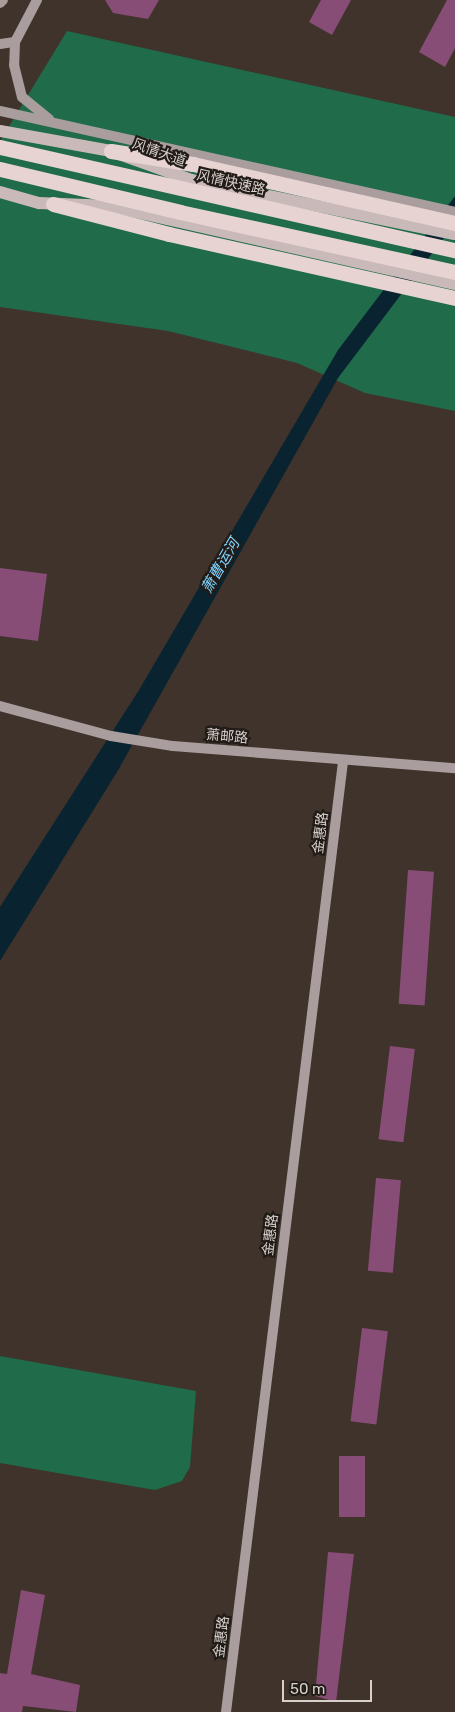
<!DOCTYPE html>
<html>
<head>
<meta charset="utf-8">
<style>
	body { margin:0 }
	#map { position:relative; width:455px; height:1712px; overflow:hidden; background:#3f332b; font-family:Rubik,"Noto Sans SC",sans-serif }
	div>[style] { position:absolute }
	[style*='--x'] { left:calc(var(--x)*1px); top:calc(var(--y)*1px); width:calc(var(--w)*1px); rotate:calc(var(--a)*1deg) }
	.green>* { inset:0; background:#1f6b4a }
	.water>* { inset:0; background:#092430 }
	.building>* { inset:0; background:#884d77; transform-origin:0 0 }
	.secondary>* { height:10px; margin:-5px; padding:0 5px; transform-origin:5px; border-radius:5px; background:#aa9d9d }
	.primary>* { height:12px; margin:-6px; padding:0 6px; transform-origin:6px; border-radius:6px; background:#cab9b9 }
	.highway>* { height:15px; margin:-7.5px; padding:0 7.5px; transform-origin:7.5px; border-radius:7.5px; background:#e7d3d2 }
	span { translate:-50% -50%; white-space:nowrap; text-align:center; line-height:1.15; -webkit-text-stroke:4.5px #221c18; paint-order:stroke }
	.street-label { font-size:14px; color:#d8d0cb }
	.water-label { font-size:15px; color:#7ed5ff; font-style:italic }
	.scale { position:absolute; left:282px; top:1680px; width:90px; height:22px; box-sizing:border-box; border:2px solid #d8d0cb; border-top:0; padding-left:6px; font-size:15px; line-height:18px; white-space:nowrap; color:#d8d0cb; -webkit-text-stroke:4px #221c18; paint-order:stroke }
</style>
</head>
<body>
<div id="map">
	<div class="green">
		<div style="clip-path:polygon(67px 31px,455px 117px,455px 411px,365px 393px,297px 363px,168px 331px,0 307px,0 141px)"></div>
		<div style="clip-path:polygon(0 1356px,196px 1391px,190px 1467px,182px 1481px,155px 1490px,0 1463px)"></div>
	</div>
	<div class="water">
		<div style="clip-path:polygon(455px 196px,455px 223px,338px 378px,117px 772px,0 961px,0 907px,139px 690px,338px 350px)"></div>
	</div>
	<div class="building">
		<div style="clip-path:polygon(105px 0,159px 0,148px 19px,113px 13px)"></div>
		<div style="clip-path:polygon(321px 0,351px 0,332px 35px,309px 22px)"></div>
		<div style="clip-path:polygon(447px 0,455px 0,455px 48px,445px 67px,419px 52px)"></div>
		<div style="clip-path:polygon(0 568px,47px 574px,38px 641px,0 636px)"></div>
		<div style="left:408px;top:870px;width:26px;height:134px;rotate:4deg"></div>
		<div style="left:390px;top:1046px;width:25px;height:94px;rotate:7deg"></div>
		<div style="left:376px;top:1178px;width:25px;height:93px;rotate:5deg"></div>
		<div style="left:362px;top:1328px;width:26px;height:94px;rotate:7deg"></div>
		<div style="left:339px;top:1456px;width:26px;height:61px"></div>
		<div style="clip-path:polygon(328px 1552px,354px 1554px,336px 1702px,315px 1696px)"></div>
		<div style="clip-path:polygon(21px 1590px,45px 1595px,31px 1674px,80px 1685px,76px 1712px,23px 1706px,22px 1712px,0 1712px,0 1673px,7px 1674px)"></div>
	</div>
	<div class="secondary">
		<div style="--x:37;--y:0;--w:47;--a:117.6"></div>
		<div style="--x:15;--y:42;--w:23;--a:92"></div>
		<div style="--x:14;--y:65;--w:33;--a:76"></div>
		<div style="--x:22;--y:97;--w:35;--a:39"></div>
		<div style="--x:0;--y:3;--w:4;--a:-45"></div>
		<div style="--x:0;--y:44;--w:15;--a:-8"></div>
		<div style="--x:0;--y:111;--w:466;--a:12.5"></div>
		<div style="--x:0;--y:706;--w:115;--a:15.1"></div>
		<div style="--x:111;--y:736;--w:63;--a:9.2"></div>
		<div style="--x:173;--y:746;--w:283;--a:4.5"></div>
		<div style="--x:226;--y:1712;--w:957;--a:-82.98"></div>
	</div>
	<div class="primary">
		<div style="--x:0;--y:131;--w:113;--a:10.2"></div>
		<div style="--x:111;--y:151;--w:85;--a:19.9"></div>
		<div style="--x:191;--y:180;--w:269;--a:11.6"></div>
		<div style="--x:0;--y:192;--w:41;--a:15.8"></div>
		<div style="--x:39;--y:203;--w:70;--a:2.5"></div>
		<div style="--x:109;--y:206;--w:355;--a:12.7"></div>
	</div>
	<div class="highway">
		<div style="--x:0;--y:147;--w:467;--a:12.8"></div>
		<div style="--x:111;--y:151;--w:83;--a:9"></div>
		<div style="--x:193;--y:164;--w:269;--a:12.7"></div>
		<div style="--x:0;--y:169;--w:185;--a:13.4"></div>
		<div style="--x:180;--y:212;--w:281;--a:12.3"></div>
		<div style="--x:53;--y:204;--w:120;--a:14.5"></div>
		<div style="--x:169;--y:234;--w:293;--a:12.6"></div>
	</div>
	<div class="street-label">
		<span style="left:159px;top:153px;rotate:20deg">风情大道</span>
		<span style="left:231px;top:183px;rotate:13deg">风情快速路</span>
		<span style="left:227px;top:737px;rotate:5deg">萧邮路</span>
		<span style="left:321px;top:833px;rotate:-83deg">金惠路</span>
		<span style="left:271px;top:1235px;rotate:-83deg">金惠路</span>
		<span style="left:222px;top:1637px;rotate:-83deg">金惠路</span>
	</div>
	<div class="water-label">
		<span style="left:221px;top:566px;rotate:-60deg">萧曹运河</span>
	</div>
	<div class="scale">50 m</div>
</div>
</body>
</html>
